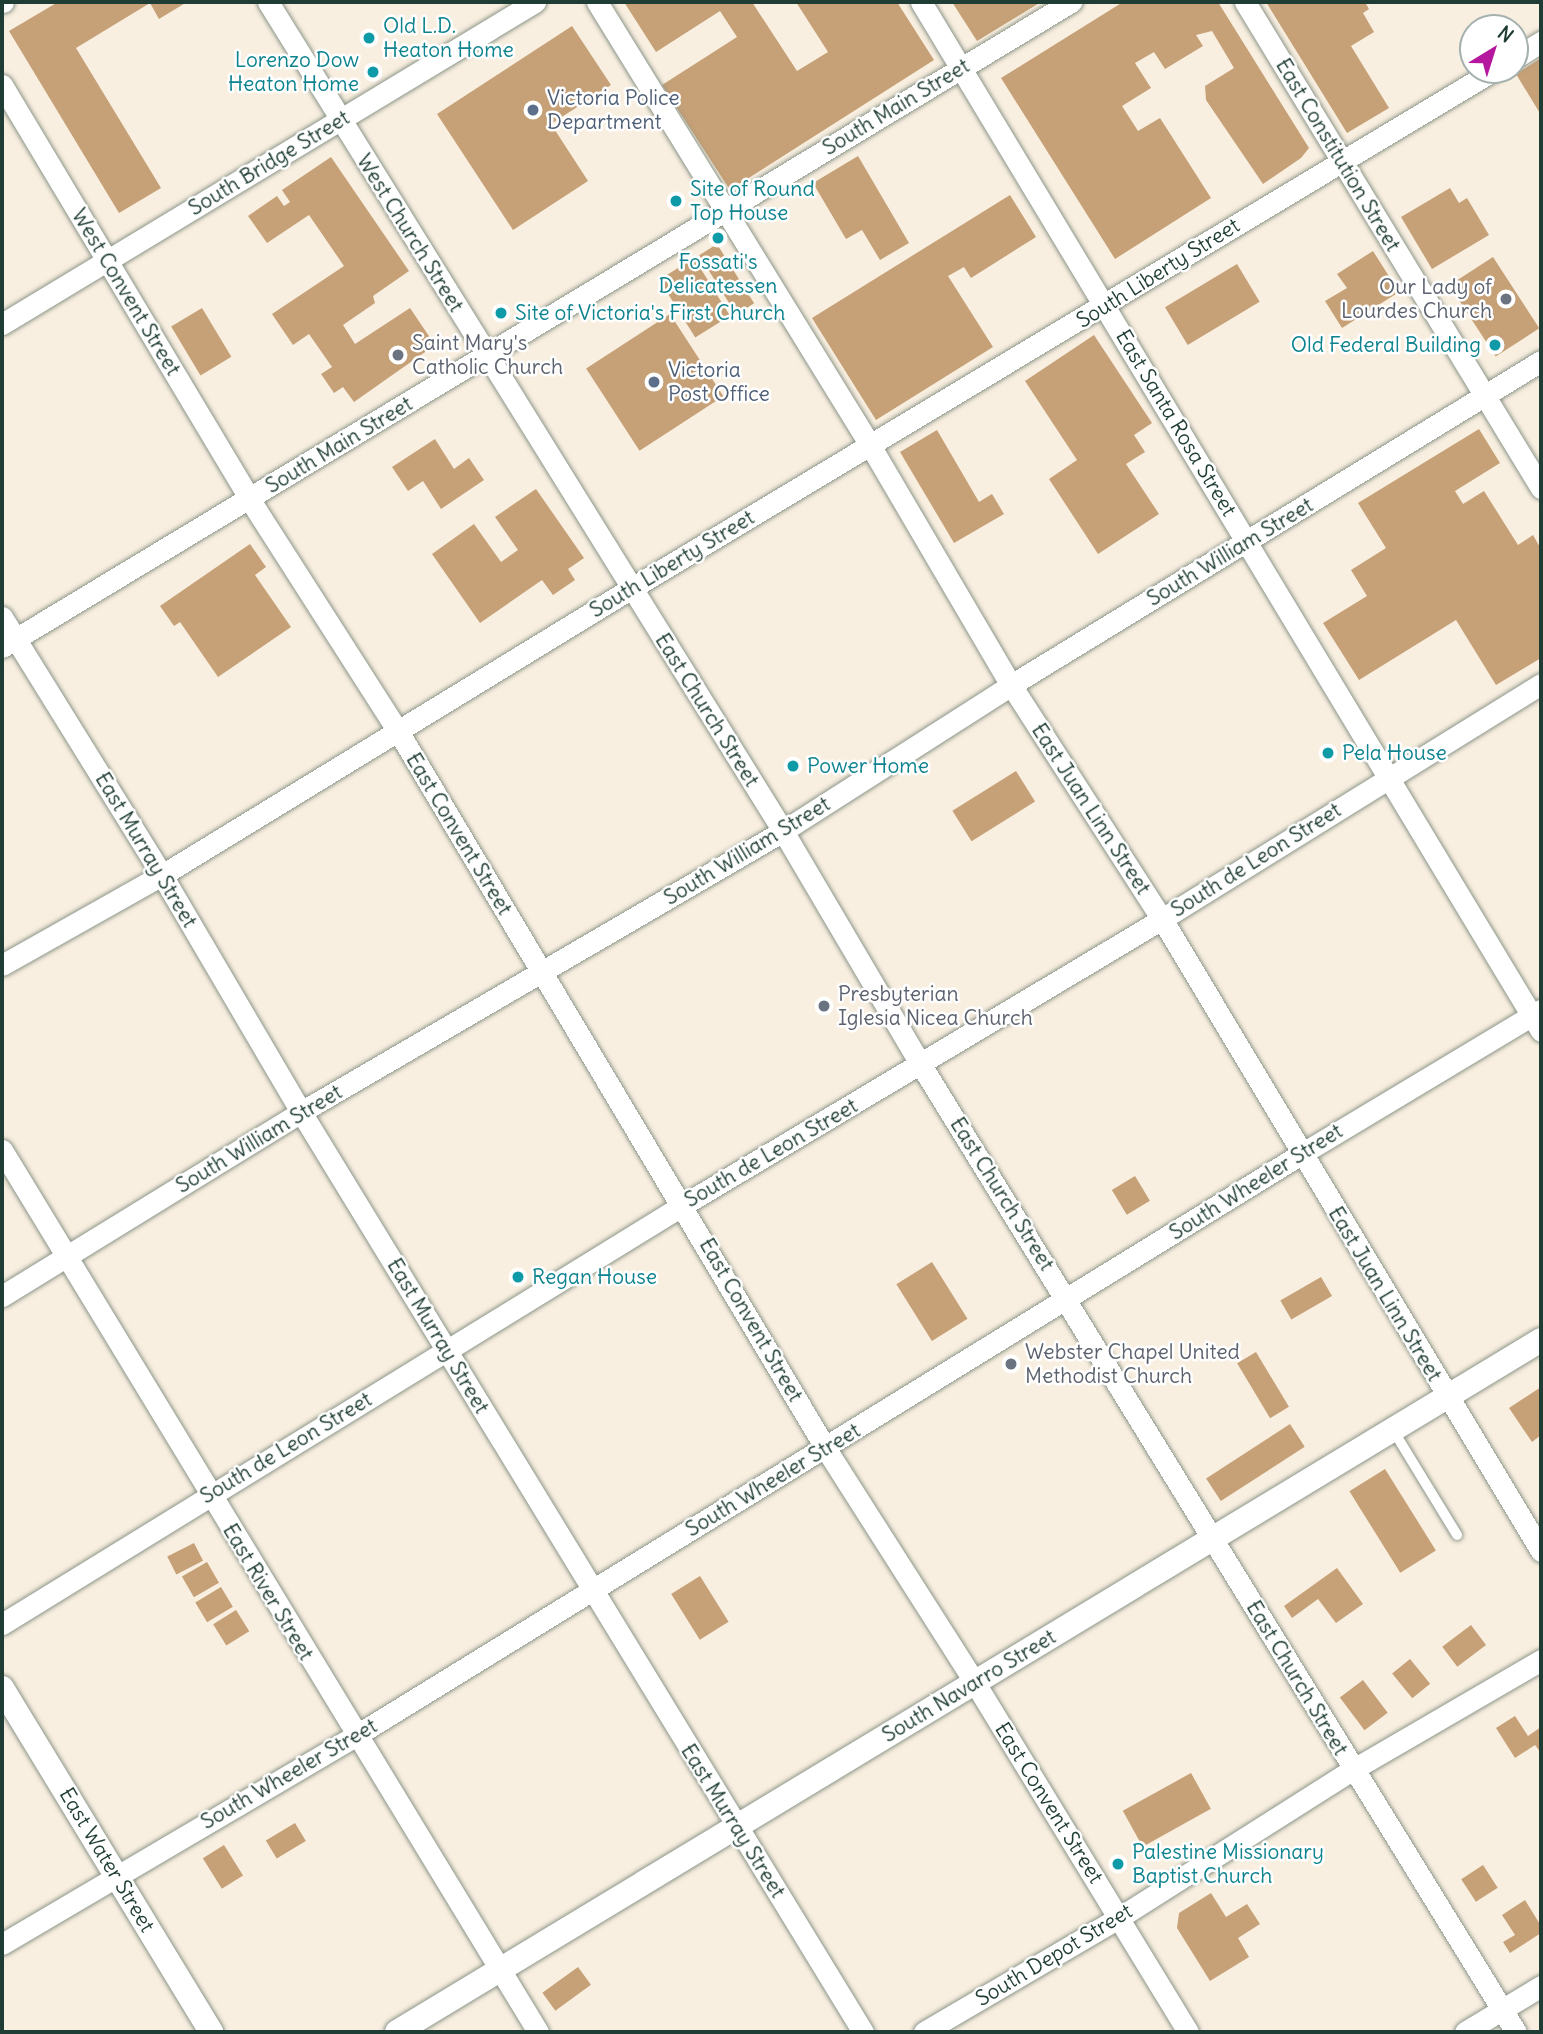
<!DOCTYPE html>
<html>
<head>
<meta charset="utf-8">
<style>
	body { margin:0 }
	#map { position:relative; width:1543px; height:2034px; overflow:hidden; background:#f9efe0; font-family:Delius,sans-serif }
	div>[style] { position:absolute }
	[style*='--x'] { left:calc(var(--x)*1px); top:calc(var(--y)*1px); width:calc(var(--w)*1px); rotate:calc(var(--a)*1deg) }
	.building>* { inset:0; background:#c6a076; transform-origin:0 0 }
	.roads { filter:drop-shadow(0 0 2px #8c968a) drop-shadow(0 0 2px #8c968a) }
	.service>* { height:10px; margin:-5px; padding:0 5px; transform-origin:5px; border-radius:5px; background:#fff }
	.minor>* { height:21px; margin:-10.5px; padding:0 10.5px; transform-origin:10.5px; border-radius:10.5px; background:#fff }
	.tertiary>* { height:24px; margin:-12px; padding:0 12px; transform-origin:12px; border-radius:12px; background:#fff }
	.dots>* { width:19px; height:19px; translate:-50% -50%; box-sizing:border-box; border:4px solid #fff; border-radius:50% }
	span { translate:-50% -50%; white-space:nowrap; text-align:center; line-height:1.15; -webkit-text-stroke:5px #fff; paint-order:stroke }
	.culture-label { font-size:21px; color:#0d838f }
	.left { translate:0 -50%; text-align:left }
	.right { translate:-100% -50%; text-align:right }
	.service-label { font-size:21px; color:#4e5e75 }
	.street-label { font-size:21px; color:#1f3d34 }
	.worship-label { font-size:21px; color:#5b616d }
	.frame { position:absolute; inset:0; border:4px solid #1f3d34; pointer-events:none }
	.north { position:absolute; left:1459px; top:14px; width:70px; height:70px; box-sizing:border-box; background:#fff; border:2px solid #a5b1ae; border-radius:50%; rotate:38deg; font-size:19px; font-weight:700; line-height:28px; text-align:center; color:#1f3d34 }
	.north::after { content:''; display:block; margin:auto; width:24px; height:32px; background:#b5179e; clip-path:polygon(50% 0,100% 100%,50% 72%,0 100%) }
</style>
</head>
<body>
<div id="map">
	<div class="building">
		<div style="clip-path:polygon(58px 2px,187px 2px,159px 19px,150px 3px,76px 48px,161px 188px,119px 213px,9px 31px)"></div>
		<div style="clip-path:polygon(624px 2px,752px 2px,797px 71px,828px 52px,796px 2px,897px 2px,934px 60px,730px 190px,662px 85px,737px 37px,720px 11px,656px 52px)"></div>
		<div style="clip-path:polygon(952px 2px,1041px 2px,977px 41px)"></div>
		<div style="clip-path:polygon(1123px 2px,1218px 2px,1309px 148px,1301px 158px,1263px 184px,1206px 100px,1205px 86px,1234px 68px,1212px 31px,1196px 35px,1203px 46px,1165px 69px,1154px 52px,1135px 63px,1151px 88px,1122px 106px,1138px 131px,1160px 118px,1211px 198px,1115px 259px,1001px 78px)"></div>
		<div style="clip-path:polygon(1266px 2px,1365px 2px,1369px 9px,1363px 13px,1374px 32px,1351px 46px,1389px 108px,1347px 133px)"></div>
		<div style="clip-path:polygon(572px 26px,611px 85px,551px 124px,588px 181px,513px 230px,437px 114px)"></div>
		<div style="clip-path:polygon(1541px 58px,1541px 115px,1516px 74px)"></div>
		<div style="clip-path:polygon(858px 156px,909px 243px,880px 260px,862px 230px,846px 239px,813px 183px)"></div>
		<div style="clip-path:polygon(331px 157px,409px 271px,373px 296px,375px 303px,343px 325px,355px 344px,410px 308px,435px 345px,354px 402px,343px 387px,334px 393px,321px 374px,332px 367px,309px 334px,293px 345px,272px 314px,344px 266px,309px 215px,267px 243px,248px 216px,277px 196px,284px 206px,290px 202px,282px 190px)"></div>
		<div style="clip-path:polygon(1450px 188px,1459px 203px,1467px 198px,1489px 235px,1432px 269px,1401px 217px)"></div>
		<div style="clip-path:polygon(1010px 195px,1036px 237px,971px 278px,964px 267px,948px 276px,993px 347px,876px 420px,812px 318px)"></div>
		<div style="left:717px;top:244px;width:70px;height:21px;rotate:58deg"></div>
		<div style="clip-path:polygon(1373px 251px,1399px 292px,1342px 328px,1325px 301px,1347px 288px,1337px 274px)"></div>
		<div style="left:1493px;top:257px;width:85px;height:52px;rotate:57deg"></div>
		<div style="left:694px;top:258px;width:68px;height:41px;rotate:58deg"></div>
		<div style="left:1237px;top:264px;width:44px;height:84px;rotate:59deg"></div>
		<div style="left:202px;top:308px;width:57px;height:36px;rotate:59deg"></div>
		<div style="left:670px;top:314px;width:98px;height:100px;rotate:57deg"></div>
		<div style="clip-path:polygon(1094px 335px,1152px 423px,1134px 435px,1145px 452px,1126px 464px,1159px 514px,1098px 554px,1049px 479px,1077px 460px,1025px 381px)"></div>
		<div style="clip-path:polygon(1479px 429px,1500px 463px,1455px 491px,1463px 504px,1484px 491px,1518px 545px,1533px 535px,1541px 549px,1541px 658px,1496px 685px,1456px 620px,1359px 680px,1323px 623px,1367px 596px,1351px 570px,1386px 548px,1358px 503px)"></div>
		<div style="clip-path:polygon(937px 430px,979px 502px,992px 494px,1004px 514px,954px 543px,900px 452px)"></div>
		<div style="clip-path:polygon(435px 439px,454px 469px,469px 458px,484px 480px,441px 509px,423px 481px,408px 491px,392px 467px)"></div>
		<div style="clip-path:polygon(536px 489px,584px 558px,568px 569px,575px 580px,553px 595px,542px 580px,480px 623px,432px 554px,474px 524px,501px 562px,518px 550px,495px 517px)"></div>
		<div style="clip-path:polygon(250px 544px,266px 567px,255px 575px,291px 627px,218px 677px,180px 622px,174px 626px,160px 606px)"></div>
		<div style="left:1016px;top:771px;width:36px;height:75px;rotate:58deg"></div>
		<div style="left:1135px;top:1176px;width:29px;height:27px;rotate:59deg"></div>
		<div style="left:932px;top:1262px;width:67px;height:42px;rotate:58deg"></div>
		<div style="left:1321px;top:1277px;width:22px;height:47px;rotate:60deg"></div>
		<div style="left:1256px;top:1352px;width:64px;height:22px;rotate:59deg"></div>
		<div style="clip-path:polygon(1541px 1387px,1541px 1435px,1532px 1442px,1509px 1408px)"></div>
		<div style="left:1290px;top:1424px;width:27px;height:100px;rotate:57deg"></div>
		<div style="left:1385px;top:1469px;width:96px;height:42px;rotate:58deg"></div>
		<div style="left:194px;top:1543px;width:20px;height:30px;rotate:63deg"></div>
		<div style="left:207px;top:1562px;width:24px;height:29px;rotate:60deg"></div>
		<div style="clip-path:polygon(1337px 1568px,1363px 1604px,1336px 1623px,1318px 1599px,1292px 1618px,1284px 1606px)"></div>
		<div style="left:700px;top:1576px;width:54px;height:34px;rotate:58deg"></div>
		<div style="left:221px;top:1587px;width:23px;height:30px;rotate:59deg"></div>
		<div style="left:236px;top:1610px;width:25px;height:27px;rotate:58deg"></div>
		<div style="left:1471px;top:1625px;width:25px;height:36px;rotate:53deg"></div>
		<div style="left:1410px;top:1659px;width:32px;height:23px;rotate:51deg"></div>
		<div style="left:1363px;top:1680px;width:41px;height:29px;rotate:53deg"></div>
		<div style="clip-path:polygon(1515px 1716px,1528px 1736px,1541px 1727px,1541px 1753px,1535px 1745px,1515px 1758px,1496px 1728px)"></div>
		<div style="left:1191px;top:1773px;width:41px;height:78px;rotate:61deg"></div>
		<div style="left:295px;top:1823px;width:21px;height:34px;rotate:59deg"></div>
		<div style="left:224px;top:1845px;width:36px;height:25px;rotate:58deg"></div>
		<div style="left:1483px;top:1865px;width:27px;height:26px;rotate:57deg"></div>
		<div style="clip-path:polygon(1211px 1893px,1226px 1917px,1247px 1904px,1260px 1924px,1238px 1938px,1249px 1957px,1210px 1981px,1177px 1928px,1179px 1913px)"></div>
		<div style="clip-path:polygon(1525px 1900px,1541px 1926px,1541px 1933px,1510px 1953px,1503px 1942px,1515px 1935px,1502px 1915px)"></div>
		<div style="left:578px;top:1967px;width:22px;height:44px;rotate:54deg"></div>
	</div>
	<div class="roads">
		<div class="service">
			<div style="--x:1393;--y:1430;--w:123;--a:58.6"></div>
		</div>
		<div class="minor">
			<div style="--x:2;--y:2;--w:1;--a:0"></div>
			<div style="--x:268;--y:2;--w:976;--a:58.15"></div>
			<div style="--x:783;--y:831;--w:272;--a:59.5"></div>
			<div style="--x:921;--y:1065;--w:1135;--a:58.4"></div>
			<div style="--x:597;--y:2;--w:520;--a:58.36"></div>
			<div style="--x:870;--y:445;--w:278;--a:59.6"></div>
			<div style="--x:1011;--y:685;--w:278;--a:57.2"></div>
			<div style="--x:1162;--y:919;--w:737;--a:59.05"></div>
			<div style="--x:921;--y:2;--w:1201;--a:58.93"></div>
			<div style="--x:1245;--y:2;--w:569;--a:58.66"></div>
			<div style="--x:1515;--y:58;--w:31;--a:-32"></div>
			<div style="--x:2;--y:85;--w:483;--a:59.1"></div>
			<div style="--x:250;--y:500;--w:274;--a:57.4"></div>
			<div style="--x:398;--y:731;--w:836;--a:59.2"></div>
			<div style="--x:826;--y:1449;--w:277;--a:57.5"></div>
			<div style="--x:975;--y:1683;--w:409;--a:58.6"></div>
			<div style="--x:2;--y:324;--w:623;--a:-31.14"></div>
			<div style="--x:2;--y:617;--w:304;--a:58.2"></div>
			<div style="--x:162;--y:875;--w:275;--a:59.6"></div>
			<div style="--x:301;--y:1112;--w:1078;--a:58.58"></div>
			<div style="--x:2;--y:647;--w:1249;--a:-31.11"></div>
			<div style="--x:2;--y:965;--w:184;--a:-29.4"></div>
			<div style="--x:162;--y:875;--w:548;--a:-31.43"></div>
			<div style="--x:630;--y:589;--w:1008;--a:-30.99"></div>
			<div style="--x:2;--y:1150;--w:1032;--a:58.71"></div>
			<div style="--x:2;--y:1296;--w:351;--a:-31.6"></div>
			<div style="--x:301;--y:1112;--w:558;--a:-30.24"></div>
			<div style="--x:783;--y:831;--w:271;--a:-32.6"></div>
			<div style="--x:1011;--y:685;--w:621;--a:-31.44"></div>
			<div style="--x:2;--y:1624;--w:800;--a:-31.6"></div>
			<div style="--x:683;--y:1205;--w:558;--a:-30.84"></div>
			<div style="--x:1162;--y:919;--w:446;--a:-31.8"></div>
			<div style="--x:2;--y:1944;--w:410;--a:-30.5"></div>
			<div style="--x:355;--y:1736;--w:1111;--a:-31.6"></div>
			<div style="--x:1301;--y:1154;--w:280;--a:-31"></div>
			<div style="--x:924;--y:2032;--w:227;--a:-30.4"></div>
			<div style="--x:1120;--y:1917;--w:275;--a:-32.4"></div>
			<div style="--x:1352;--y:1770;--w:219;--a:-30.2"></div>
			<div style="--x:1465;--y:2032;--w:89;--a:-31.2"></div>
		</div>
		<div class="tertiary">
			<div style="--x:2;--y:1688;--w:403;--a:58.7"></div>
			<div style="--x:397;--y:2032;--w:1337;--a:-31.17"></div>
		</div>
	</div>
	<div class="dots">
		<div style="left:369px;top:38px;background:#0f9aa8"></div>
		<div style="left:373px;top:72px;background:#0f9aa8"></div>
		<div style="left:533px;top:110px;background:#5c6f8a"></div>
		<div style="left:676px;top:201px;background:#0f9aa8"></div>
		<div style="left:718px;top:238px;background:#0f9aa8"></div>
		<div style="left:1506px;top:299px;background:#6b7280"></div>
		<div style="left:501px;top:313px;background:#0f9aa8"></div>
		<div style="left:1495px;top:345px;background:#0f9aa8"></div>
		<div style="left:398px;top:355px;background:#6b7280"></div>
		<div style="left:654px;top:382px;background:#5c6f8a"></div>
		<div style="left:1328px;top:753px;background:#0f9aa8"></div>
		<div style="left:793px;top:766px;background:#0f9aa8"></div>
		<div style="left:824px;top:1006px;background:#6b7280"></div>
		<div style="left:518px;top:1277px;background:#0f9aa8"></div>
		<div style="left:1011px;top:1364px;background:#6b7280"></div>
		<div style="left:1118px;top:1864px;background:#0f9aa8"></div>
	</div>
	<div class="culture-label">
		<span class="left" style="left:383px;top:38px">Old L.D.<br>Heaton Home</span>
		<span class="right" style="left:359px;top:72px">Lorenzo Dow<br>Heaton Home</span>
		<span class="left" style="left:690px;top:201px">Site of Round<br>Top House</span>
		<span style="left:718px;top:274px">Fossati's<br>Delicatessen</span>
		<span class="left" style="left:515px;top:313px">Site of Victoria's First Church</span>
		<span class="right" style="left:1481px;top:345px">Old Federal Building</span>
		<span class="left" style="left:1342px;top:753px">Pela House</span>
		<span class="left" style="left:807px;top:766px">Power Home</span>
		<span class="left" style="left:532px;top:1277px">Regan House</span>
		<span class="left" style="left:1132px;top:1864px">Palestine Missionary<br>Baptist Church</span>
	</div>
	<div class="service-label">
		<span class="left" style="left:547px;top:110px">Victoria Police<br>Department</span>
		<span class="left" style="left:668px;top:382px">Victoria<br>Post Office</span>
	</div>
	<div class="street-label">
		<span style="left:896px;top:107px;rotate:-31deg">South Main Street</span>
		<span style="left:1338px;top:155px;rotate:59deg">East Constitution Street</span>
		<span style="left:269px;top:163px;rotate:-31deg">South Bridge Street</span>
		<span style="left:410px;top:233px;rotate:58deg">West Church Street</span>
		<span style="left:1158px;top:273px;rotate:-32deg">South Liberty Street</span>
		<span style="left:126px;top:292px;rotate:59deg">West Convent Street</span>
		<span style="left:1176px;top:423px;rotate:59deg">East Santa Rosa Street</span>
		<span style="left:339px;top:445px;rotate:-31deg">South Main Street</span>
		<span style="left:1230px;top:552px;rotate:-31deg">South William Street</span>
		<span style="left:672px;top:564px;rotate:-31deg">South Liberty Street</span>
		<span style="left:707px;top:710px;rotate:58deg">East Church Street</span>
		<span style="left:1091px;top:809px;rotate:57deg">East Juan Linn Street</span>
		<span style="left:459px;top:834px;rotate:59deg">East Convent Street</span>
		<span style="left:146px;top:850px;rotate:59deg">East Murray Street</span>
		<span style="left:747px;top:851px;rotate:-31deg">South William Street</span>
		<span style="left:1256px;top:860px;rotate:-32deg">South de Leon Street</span>
		<span style="left:259px;top:1139px;rotate:-31deg">South William Street</span>
		<span style="left:771px;top:1153px;rotate:-30deg">South de Leon Street</span>
		<span style="left:1256px;top:1182px;rotate:-32deg">South Wheeler Street</span>
		<span style="left:1002px;top:1194px;rotate:58deg">East Church Street</span>
		<span style="left:1385px;top:1294px;rotate:59deg">East Juan Linn Street</span>
		<span style="left:751px;top:1320px;rotate:60deg">East Convent Street</span>
		<span style="left:438px;top:1336px;rotate:59deg">East Murray Street</span>
		<span style="left:286px;top:1448px;rotate:-31deg">South de Leon Street</span>
		<span style="left:773px;top:1480px;rotate:-31deg">South Wheeler Street</span>
		<span style="left:268px;top:1592px;rotate:59deg">East River Street</span>
		<span style="left:1297px;top:1678px;rotate:59deg">East Church Street</span>
		<span style="left:969px;top:1686px;rotate:-31deg">South Navarro Street</span>
		<span style="left:289px;top:1774px;rotate:-30deg">South Wheeler Street</span>
		<span style="left:1049px;top:1803px;rotate:58deg">East Convent Street</span>
		<span style="left:733px;top:1821px;rotate:58deg">East Murray Street</span>
		<span style="left:107px;top:1860px;rotate:59deg">East Water Street</span>
		<span style="left:1054px;top:1955px;rotate:-31deg">South Depot Street</span>
	</div>
	<div class="worship-label">
		<span class="right" style="left:1492px;top:299px">Our Lady of<br>Lourdes Church</span>
		<span class="left" style="left:412px;top:355px">Saint Mary's<br>Catholic Church</span>
		<span class="left" style="left:838px;top:1006px">Presbyterian<br>Iglesia Nicea Church</span>
		<span class="left" style="left:1025px;top:1364px">Webster Chapel United<br>Methodist Church</span>
	</div>
	<div class="frame"></div>
	<div class="north">N</div>
</div>
</body>
</html>
